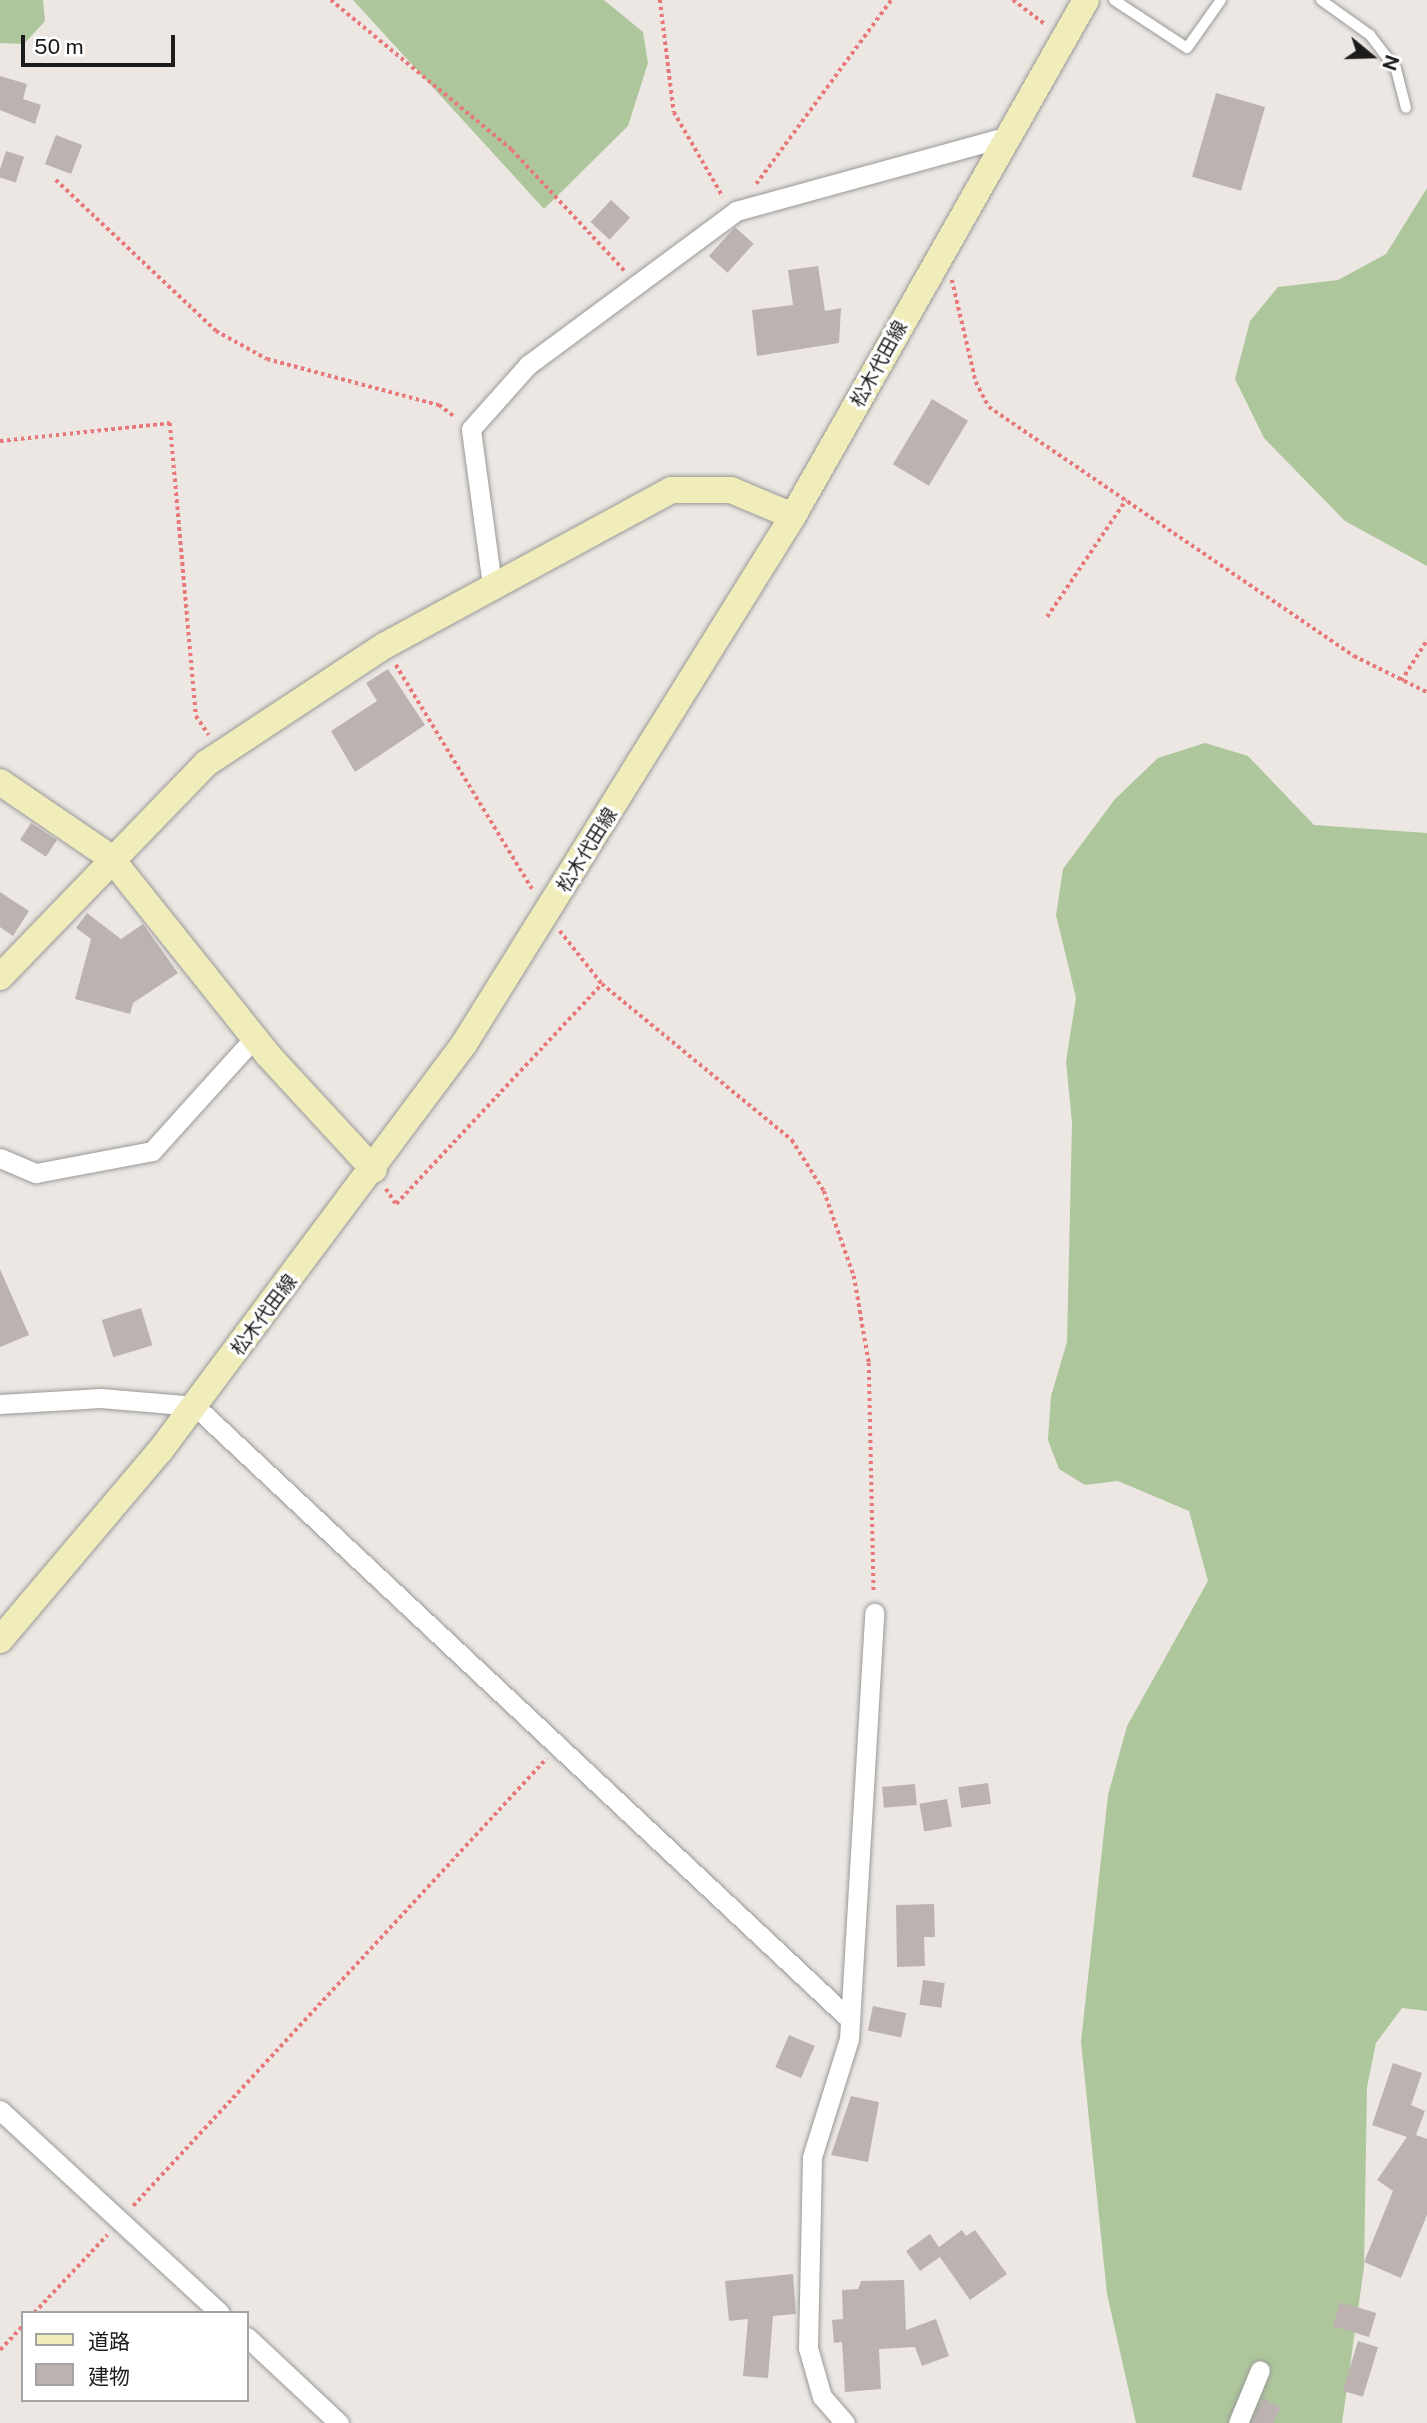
<!DOCTYPE html>
<html>
<head>
<meta charset="utf-8">
<style>
	body { margin:0 }
	#map { position:relative; width:1427px; height:2423px; overflow:hidden; background:#ece7e2; font-family:"Public Sans","Noto Sans JP",sans-serif }
	div>[style] { position:absolute }
	[style*='--x'] { left:calc(var(--x)*1px); top:calc(var(--y)*1px); width:calc(var(--w)*1px); rotate:calc(var(--a)*1deg) }
	.forest>* { inset:0; background:#aec69c }
	.building>* { inset:0; background:#bcb3b0; transform-origin:0 0 }
	.path>* { height:3.5px; margin-top:-1.75px; transform-origin:0; background:repeating-linear-gradient(90deg,#e8777a 0 3.5px,transparent 0 7px) }
	.roads { filter:drop-shadow(0 0 2px #999) drop-shadow(0 0 2px #999) }
	.lane>* { height:10px; margin:-5px; padding:0 5px; transform-origin:5px; border-radius:5px; background:#fff }
	.street>* { height:19px; margin:-9.5px; padding:0 9.5px; transform-origin:9.5px; border-radius:9.5px; background:#fff }
	.secondary>* { height:26px; margin:-13px; padding:0 13px; transform-origin:13px; border-radius:13px; background:#f1edbb }
	span { translate:-50% -50%; white-space:nowrap; text-align:center; line-height:1.15; -webkit-text-stroke:6px #fff; paint-order:stroke }
	.street-label { font-size:19px; color:#1c1c1c }
	.legend { position:absolute; left:21px; top:2311px; width:228px; height:91px; box-sizing:border-box; background:#fff; border:2px solid #a4a4a4; margin:0; padding:9px 12px; list-style:none; font-size:21px; color:#1c1c1c }
	.legend li { display:flex; align-items:center; gap:14px; height:35px }
	.legend b { width:35px; border:2px solid #a4a4a4 }
	.north { position:absolute; left:1336px; top:21px; width:70px; height:70px; -webkit-text-stroke:5px #fff; paint-order:stroke; rotate:109deg; font-size:19px; font-weight:700; line-height:28px; text-align:center; color:#1c1c1c }
	.north::after { content:''; display:block; margin:auto; width:24px; height:32px; background:#1c1c1c; clip-path:polygon(50% 0,100% 100%,50% 72%,0 100%) }
	.scale { position:absolute; left:21px; top:35px; width:154px; height:32px; box-sizing:border-box; border:4px solid #1c1c1c; border-top:0; padding-left:9px; font-size:21px; line-height:24px; white-space:nowrap; color:#1c1c1c; -webkit-text-stroke:5px #fff; paint-order:stroke }
</style>
</head>
<body>
<div id="map">
	<div class="forest">
		<div style="clip-path:polygon(0 0,43px 0,45px 21px,24px 44px,0 43px)"></div>
		<div style="clip-path:polygon(353px 0,604px 0,643px 32px,648px 63px,628px 126px,544px 209px)"></div>
		<div style="clip-path:polygon(1427px 188px,1427px 566px,1345px 521px,1264px 438px,1235px 379px,1250px 321px,1278px 287px,1338px 280px,1386px 254px)"></div>
		<div style="clip-path:polygon(1205px 743px,1248px 756px,1314px 825px,1427px 833px,1427px 2011px,1402px 2008px,1376px 2043px,1367px 2087px,1364px 2267px,1342px 2423px,1136px 2423px,1107px 2294px,1081px 2042px,1108px 1795px,1127px 1726px,1208px 1581px,1189px 1511px,1118px 1481px,1085px 1485px,1059px 1469px,1048px 1440px,1051px 1396px,1067px 1342px,1072px 1123px,1066px 1061px,1076px 998px,1056px 915px,1063px 869px,1115px 799px,1158px 758px)"></div>
	</div>
	<div class="building">
		<div style="clip-path:polygon(0 76px,27px 84px,23px 99px,41px 105px,35px 124px,0 110px)"></div>
		<div style="left:1216px;top:93px;width:51px;height:87px;rotate:16deg"></div>
		<div style="left:56px;top:135px;width:28px;height:31px;rotate:21deg"></div>
		<div style="left:6px;top:151px;width:19px;height:27px;rotate:18deg"></div>
		<div style="left:611px;top:200px;width:26px;height:30px;rotate:43deg"></div>
		<div style="left:735px;top:227px;width:25px;height:39px;rotate:42deg"></div>
		<div style="clip-path:polygon(818px 266px,825px 311px,841px 308px,839px 343px,757px 356px,752px 310px,793px 305px,788px 270px)"></div>
		<div style="left:932px;top:399px;width:42px;height:76px;rotate:31deg"></div>
		<div style="clip-path:polygon(388px 669px,425px 725px,355px 772px,331px 731px,377px 701px,366px 683px)"></div>
		<div style="left:31px;top:823px;width:31px;height:20px;rotate:33deg"></div>
		<div style="clip-path:polygon(0 892px,29px 911px,13px 936px,0 927px)"></div>
		<div style="clip-path:polygon(87px 913px,121px 939px,143px 924px,178px 973px,133px 1003px,130px 1014px,75px 999px,91px 939px,76px 928px)"></div>
		<div style="clip-path:polygon(0 1269px,29px 1335px,0 1347px)"></div>
		<div style="left:141px;top:1308px;width:39px;height:41px;rotate:73deg"></div>
		<div style="left:988px;top:1783px;width:21px;height:30px;rotate:82deg"></div>
		<div style="left:915px;top:1784px;width:21px;height:33px;rotate:85deg"></div>
		<div style="left:947px;top:1799px;width:28px;height:28px;rotate:80deg"></div>
		<div style="clip-path:polygon(934px 1904px,935px 1937px,924px 1937px,925px 1966px,897px 1967px,896px 1905px)"></div>
		<div style="left:923px;top:1980px;width:22px;height:25px;rotate:8deg"></div>
		<div style="left:873px;top:2006px;width:34px;height:25px;rotate:12deg"></div>
		<div style="left:789px;top:2035px;width:28px;height:35px;rotate:23deg"></div>
		<div style="clip-path:polygon(1393px 2063px,1422px 2073px,1411px 2105px,1425px 2111px,1416px 2135px,1427px 2139px,1427px 2215px,1401px 2278px,1364px 2262px,1393px 2191px,1377px 2180px,1407px 2137px,1372px 2125px)"></div>
		<div style="clip-path:polygon(851px 2096px,879px 2102px,868px 2162px,831px 2155px)"></div>
		<div style="clip-path:polygon(962px 2230px,966px 2236px,975px 2230px,1007px 2274px,970px 2300px,940px 2257px,920px 2271px,906px 2251px,930px 2234px,939px 2247px)"></div>
		<div style="clip-path:polygon(793px 2274px,796px 2314px,773px 2316px,768px 2378px,743px 2376px,748px 2319px,729px 2321px,725px 2281px)"></div>
		<div style="clip-path:polygon(904px 2280px,906px 2330px,936px 2319px,949px 2356px,922px 2366px,915px 2347px,879px 2349px,881px 2389px,845px 2392px,842px 2342px,834px 2343px,832px 2320px,843px 2319px,842px 2290px,858px 2289px,861px 2281px)"></div>
		<div style="left:1340px;top:2302px;width:38px;height:25px;rotate:17deg"></div>
		<div style="left:1358px;top:2341px;width:21px;height:52px;rotate:17deg"></div>
		<div style="clip-path:polygon(1263px 2398px,1281px 2408px,1273px 2423px,1251px 2423px)"></div>
	</div>
	<div class="path">
		<div style="--x:331;--y:0;--w:235;--a:39.6"></div>
		<div style="--x:512;--y:150;--w:166;--a:47"></div>
		<div style="--x:660;--y:0;--w:113;--a:82.9"></div>
		<div style="--x:674;--y:112;--w:98;--a:60"></div>
		<div style="--x:1013;--y:0;--w:41;--a:37.1"></div>
		<div style="--x:56;--y:180;--w:220;--a:43.3"></div>
		<div style="--x:216;--y:331;--w:58;--a:28.8"></div>
		<div style="--x:267;--y:359;--w:178;--a:15"></div>
		<div style="--x:439;--y:405;--w:20;--a:37"></div>
		<div style="--x:756;--y:184;--w:228;--a:-53.7"></div>
		<div style="--x:952;--y:280;--w:105;--a:76.8"></div>
		<div style="--x:976;--y:382;--w:28;--a:63"></div>
		<div style="--x:989;--y:407;--w:442;--a:34.3"></div>
		<div style="--x:1354;--y:656;--w:81;--a:26.3"></div>
		<div style="--x:0;--y:441;--w:171;--a:-6"></div>
		<div style="--x:170;--y:423;--w:294;--a:84.9"></div>
		<div style="--x:196;--y:716;--w:23;--a:56"></div>
		<div style="--x:1047;--y:617;--w:141;--a:-56"></div>
		<div style="--x:396;--y:665;--w:262;--a:58.7"></div>
		<div style="--x:1401;--y:681;--w:49;--a:-57.6"></div>
		<div style="--x:560;--y:931;--w:68;--a:51.6"></div>
		<div style="--x:602;--y:984;--w:246;--a:39.4"></div>
		<div style="--x:792;--y:1140;--w:60;--a:57.9"></div>
		<div style="--x:824;--y:1191;--w:90;--a:70.6"></div>
		<div style="--x:854;--y:1276;--w:88;--a:80.2"></div>
		<div style="--x:869;--y:1363;--w:230;--a:88.8"></div>
		<div style="--x:386;--y:1189;--w:18;--a:56"></div>
		<div style="--x:396;--y:1204;--w:301;--a:-46.9"></div>
		<div style="--x:133;--y:2206;--w:609;--a:-47.26"></div>
		<div style="--x:34;--y:2313;--w:107;--a:-46.9"></div>
		<div style="--x:0;--y:2350;--w:34;--a:-47"></div>
	</div>
	<div class="roads">
		<div class="lane">
			<div style="--x:1114;--y:0;--w:87;--a:33.3"></div>
			<div style="--x:1187;--y:48;--w:59;--a:-54.7"></div>
			<div style="--x:1321;--y:0;--w:60;--a:35.5"></div>
			<div style="--x:1370;--y:35;--w:43;--a:52.6"></div>
			<div style="--x:1396;--y:69;--w:40;--a:75.6"></div>
		</div>
		<div class="street">
			<div style="--x:492;--y:585;--w:157;--a:-97.7"></div>
			<div style="--x:471;--y:429;--w:86;--a:-48.3"></div>
			<div style="--x:528;--y:365;--w:259;--a:-36.5"></div>
			<div style="--x:736;--y:211;--w:283;--a:-15.4"></div>
			<div style="--x:0;--y:1158;--w:39;--a:23"></div>
			<div style="--x:36;--y:1173;--w:118;--a:-10.7"></div>
			<div style="--x:152;--y:1151;--w:152;--a:-47.9"></div>
			<div style="--x:0;--y:1404;--w:101;--a:-3.4"></div>
			<div style="--x:101;--y:1398;--w:94;--a:4.9"></div>
			<div style="--x:195;--y:1406;--w:891;--a:43.13"></div>
			<div style="--x:0;--y:2110;--w:299;--a:42.7"></div>
			<div style="--x:247;--y:2337;--w:126;--a:43.1"></div>
			<div style="--x:845;--y:2423;--w:35;--a:-131"></div>
			<div style="--x:822;--y:2397;--w:51;--a:-105.9"></div>
			<div style="--x:808;--y:2348;--w:191;--a:-88.8"></div>
			<div style="--x:812;--y:2157;--w:124;--a:-72.6"></div>
			<div style="--x:849;--y:2039;--w:427;--a:-86.6"></div>
			<div style="--x:1238;--y:2423;--w:57;--a:-67.5"></div>
		</div>
		<div class="secondary">
			<div style="--x:0;--y:782;--w:133;--a:34.3"></div>
			<div style="--x:110;--y:857;--w:253;--a:51.4"></div>
			<div style="--x:268;--y:1055;--w:156;--a:47.3"></div>
			<div style="--x:0;--y:977;--w:298;--a:-46"></div>
			<div style="--x:207;--y:763;--w:212;--a:-33.5"></div>
			<div style="--x:384;--y:646;--w:327;--a:-28.5"></div>
			<div style="--x:671;--y:490;--w:60;--a:0"></div>
			<div style="--x:731;--y:490;--w:67;--a:22.8"></div>
			<div style="--x:0;--y:1640;--w:248;--a:-49.8"></div>
			<div style="--x:160;--y:1451;--w:508;--a:-53.24"></div>
			<div style="--x:464;--y:1044;--w:622;--a:-58.07"></div>
			<div style="--x:793;--y:516;--w:593;--a:-60.41"></div>
		</div>
	</div>
	<div class="street-label">
		<span style="left:879px;top:364px;rotate:-61deg">松木代田線</span>
		<span style="left:587px;top:850px;rotate:-58deg">松木代田線</span>
		<span style="left:264px;top:1315px;rotate:-53deg">松木代田線</span>
	</div>
	<ul class="legend">
	<li><b style="height:9px;background:#f1edbb"></b>道路</li>
	<li><b style="height:19px;background:#bcb3b0"></b>建物</li>
	</ul>
	<div class="north">N</div>
	<div class="scale">50 m</div>
</div>
</body>
</html>
